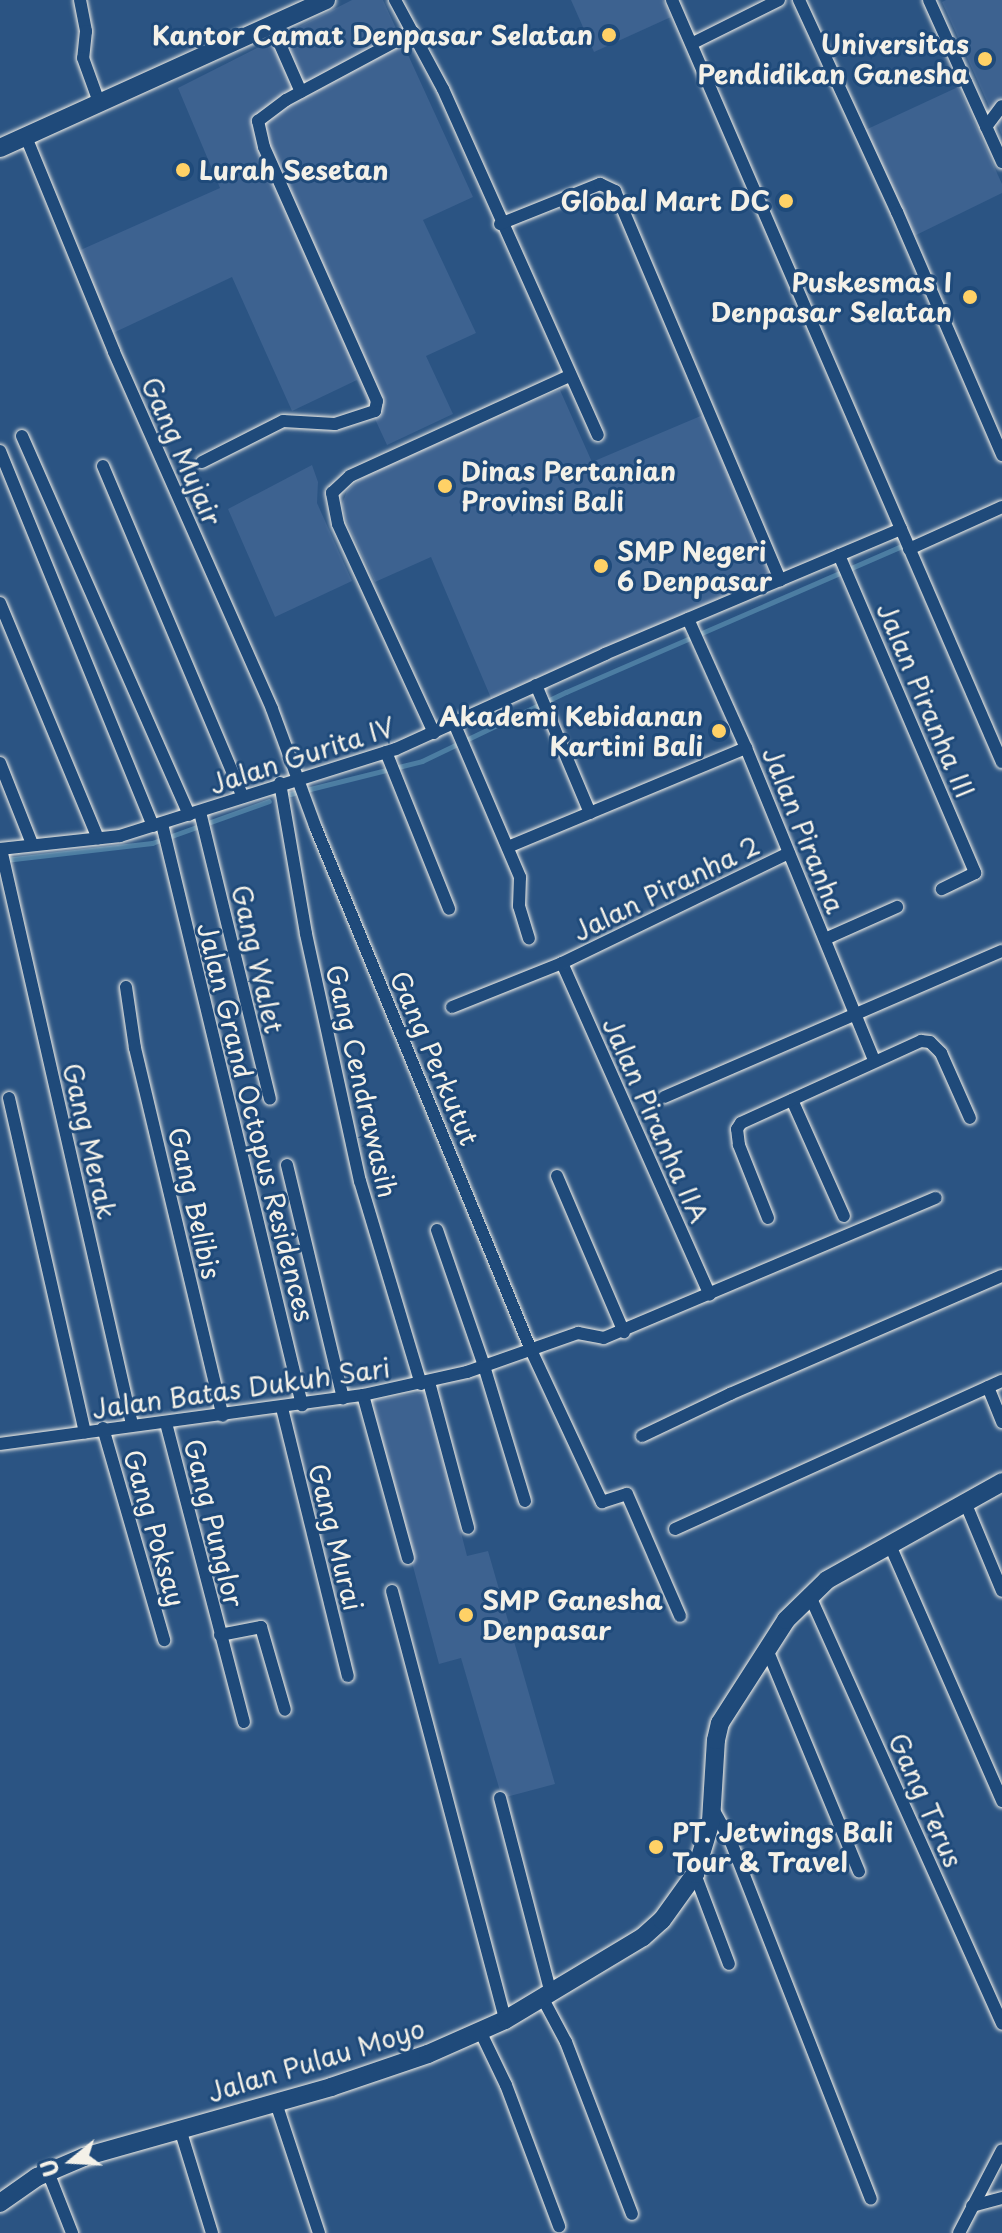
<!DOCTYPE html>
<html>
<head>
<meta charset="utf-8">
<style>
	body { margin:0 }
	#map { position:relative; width:1002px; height:2233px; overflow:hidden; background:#2b5483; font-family:"Playpen Sans",sans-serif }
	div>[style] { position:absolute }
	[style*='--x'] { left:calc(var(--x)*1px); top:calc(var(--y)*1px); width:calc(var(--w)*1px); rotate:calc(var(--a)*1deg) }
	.built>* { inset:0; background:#3d6290 }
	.stream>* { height:5px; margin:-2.5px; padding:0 2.5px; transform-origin:2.5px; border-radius:2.5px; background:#4c7da2 }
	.roads { filter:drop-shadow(0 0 2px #f4f1e8) drop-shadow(0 0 2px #f4f1e8) }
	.street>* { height:12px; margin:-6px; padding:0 6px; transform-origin:6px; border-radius:6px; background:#1f4a7a }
	.secondary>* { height:18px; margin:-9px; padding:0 9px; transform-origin:9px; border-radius:9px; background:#1f4a7a }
	.dots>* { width:22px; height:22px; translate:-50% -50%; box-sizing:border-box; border:4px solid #1f4a7a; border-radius:50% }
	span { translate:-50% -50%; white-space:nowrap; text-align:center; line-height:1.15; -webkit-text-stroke:6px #1f4a7a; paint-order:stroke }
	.poi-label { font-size:26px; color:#f4f1e8; font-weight:700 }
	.right { translate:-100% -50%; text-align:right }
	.left { translate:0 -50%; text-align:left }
	.street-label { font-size:26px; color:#f4f1e8 }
	.north { position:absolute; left:32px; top:2121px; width:80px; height:80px; -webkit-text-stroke:6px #1f4a7a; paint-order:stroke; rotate:252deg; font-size:22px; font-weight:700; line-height:32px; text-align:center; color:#f4f1e8 }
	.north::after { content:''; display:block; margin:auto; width:28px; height:36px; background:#f4f1e8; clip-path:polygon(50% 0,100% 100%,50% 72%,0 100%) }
</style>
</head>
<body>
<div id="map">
	<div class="built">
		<div style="clip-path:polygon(352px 0,383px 0,473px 197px,423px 220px,476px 333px,426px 356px,453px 414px,387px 445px,357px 380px,292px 411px,232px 277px,111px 334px,76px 252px,220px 188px,178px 88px)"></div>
		<div style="clip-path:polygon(571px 0,663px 0,671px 17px,594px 52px)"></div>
		<div style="clip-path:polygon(946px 0,1002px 0,1002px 135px,942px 2px)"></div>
		<div style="clip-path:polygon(958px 87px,1002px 184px,1002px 193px,912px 237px,861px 132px)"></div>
		<div style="clip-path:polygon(560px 390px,592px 462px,703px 415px,770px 576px,491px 698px,431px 557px,375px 582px,346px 521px,342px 504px,347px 491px,358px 481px,402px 452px)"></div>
		<div style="clip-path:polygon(312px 465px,318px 482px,317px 503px,352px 581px,275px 617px,228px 509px)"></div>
		<div style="clip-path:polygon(425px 1392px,467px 1556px,488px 1551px,555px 1784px,502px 1798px,461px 1658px,439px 1664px,369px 1401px)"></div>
	</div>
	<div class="stream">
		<div style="--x:290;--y:794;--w:136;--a:-14"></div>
		<div style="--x:422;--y:761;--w:160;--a:-25.6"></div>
		<div style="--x:566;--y:692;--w:372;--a:-23.5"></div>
		<div style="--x:5;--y:860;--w:148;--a:-6.6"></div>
		<div style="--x:152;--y:843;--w:124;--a:-19.7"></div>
	</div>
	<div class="roads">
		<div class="street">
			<div style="--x:80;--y:0;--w:32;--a:79"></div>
			<div style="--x:86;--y:31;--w:27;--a:96"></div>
			<div style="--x:83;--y:58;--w:50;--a:70.1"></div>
			<div style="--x:395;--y:0;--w:101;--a:61.7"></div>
			<div style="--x:443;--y:89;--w:379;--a:65.9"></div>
			<div style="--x:672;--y:0;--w:576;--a:66.59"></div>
			<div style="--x:799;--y:0;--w:234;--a:65.2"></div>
			<div style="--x:897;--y:212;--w:265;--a:66.6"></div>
			<div style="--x:929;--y:0;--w:178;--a:65.7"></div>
			<div style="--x:271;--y:24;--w:74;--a:66.2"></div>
			<div style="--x:693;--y:43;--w:96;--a:-26.6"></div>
			<div style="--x:986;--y:127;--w:26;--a:-53"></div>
			<div style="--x:26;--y:137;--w:232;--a:67.7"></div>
			<div style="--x:114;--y:352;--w:390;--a:66.1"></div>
			<div style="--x:272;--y:709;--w:125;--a:69.8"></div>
			<div style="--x:315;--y:826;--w:567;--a:67.6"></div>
			<div style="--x:531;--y:1350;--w:168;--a:65"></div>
			<div style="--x:602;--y:1502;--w:26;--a:-18"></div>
			<div style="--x:627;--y:1494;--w:133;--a:66.5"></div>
			<div style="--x:500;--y:224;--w:108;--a:-21.8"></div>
			<div style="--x:600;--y:184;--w:17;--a:25"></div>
			<div style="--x:615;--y:191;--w:423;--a:67"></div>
			<div style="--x:22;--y:436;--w:414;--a:66.2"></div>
			<div style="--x:0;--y:451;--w:405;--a:67.8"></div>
			<div style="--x:202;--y:462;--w:91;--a:-26.8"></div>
			<div style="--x:283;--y:421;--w:52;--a:3.3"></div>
			<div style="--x:335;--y:424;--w:42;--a:-18"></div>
			<div style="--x:375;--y:411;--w:10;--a:-79"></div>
			<div style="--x:377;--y:401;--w:278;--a:-114"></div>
			<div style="--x:264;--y:147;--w:27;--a:-103"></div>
			<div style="--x:258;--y:121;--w:35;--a:-37"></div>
			<div style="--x:286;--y:100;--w:144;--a:-28.2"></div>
			<div style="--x:103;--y:466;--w:359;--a:67.1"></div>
			<div style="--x:909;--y:549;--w:102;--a:-24.3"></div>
			<div style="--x:839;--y:555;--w:346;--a:66.8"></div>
			<div style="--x:975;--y:873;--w:37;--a:154"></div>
			<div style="--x:0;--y:603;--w:255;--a:67.4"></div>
			<div style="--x:688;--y:619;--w:141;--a:65.8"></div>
			<div style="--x:746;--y:748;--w:337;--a:67.7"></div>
			<div style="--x:536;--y:685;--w:139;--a:67.1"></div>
			<div style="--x:454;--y:723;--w:168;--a:66.8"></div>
			<div style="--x:520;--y:877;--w:29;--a:92"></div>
			<div style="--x:519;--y:906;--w:34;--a:73"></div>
			<div style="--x:434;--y:733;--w:230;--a:-114.7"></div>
			<div style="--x:338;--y:524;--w:32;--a:-101"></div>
			<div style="--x:332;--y:493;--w:25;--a:-43"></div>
			<div style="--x:350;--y:476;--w:241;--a:-24.5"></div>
			<div style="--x:386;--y:752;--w:169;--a:68.1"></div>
			<div style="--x:0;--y:763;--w:87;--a:68.4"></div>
			<div style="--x:280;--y:783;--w:153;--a:80.2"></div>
			<div style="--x:306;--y:934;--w:253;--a:77.7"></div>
			<div style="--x:360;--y:1181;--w:212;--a:73.3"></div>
			<div style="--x:200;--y:812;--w:295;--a:76.3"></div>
			<div style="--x:162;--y:824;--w:598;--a:76.45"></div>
			<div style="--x:508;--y:847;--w:258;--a:-22.6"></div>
			<div style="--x:0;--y:849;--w:121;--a:-6.2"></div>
			<div style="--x:120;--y:836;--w:289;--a:-17.5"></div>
			<div style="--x:396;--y:749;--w:230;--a:-24.4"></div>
			<div style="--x:605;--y:654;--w:321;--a:-22.9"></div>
			<div style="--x:901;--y:529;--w:254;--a:66.6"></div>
			<div style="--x:1;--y:849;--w:590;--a:77.17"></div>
			<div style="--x:825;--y:939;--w:79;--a:-24"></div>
			<div style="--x:562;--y:963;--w:363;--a:66"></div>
			<div style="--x:126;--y:987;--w:62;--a:81.6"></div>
			<div style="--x:135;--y:1048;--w:378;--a:76.6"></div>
			<div style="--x:452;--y:1007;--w:118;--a:-21.8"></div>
			<div style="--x:562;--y:963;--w:252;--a:-25.9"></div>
			<div style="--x:664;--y:1097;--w:368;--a:-23.4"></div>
			<div style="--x:9;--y:1098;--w:343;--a:77.2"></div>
			<div style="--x:792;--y:1100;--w:127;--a:65.9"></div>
			<div style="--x:287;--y:1165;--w:240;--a:76.5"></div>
			<div style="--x:557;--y:1176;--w:170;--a:66.8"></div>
			<div style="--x:768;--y:1218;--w:79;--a:-111.7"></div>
			<div style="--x:739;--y:1145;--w:16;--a:-97"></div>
			<div style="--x:737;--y:1129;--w:7;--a:-56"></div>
			<div style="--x:741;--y:1123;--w:198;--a:-24.5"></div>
			<div style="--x:921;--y:1041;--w:9;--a:6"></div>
			<div style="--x:930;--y:1042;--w:16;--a:45"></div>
			<div style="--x:941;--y:1053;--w:71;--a:66"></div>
			<div style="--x:437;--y:1230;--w:144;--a:70.9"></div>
			<div style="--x:484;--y:1366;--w:141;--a:73.1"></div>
			<div style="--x:429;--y:1382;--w:151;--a:75"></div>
			<div style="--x:988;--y:1387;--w:38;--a:68"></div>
			<div style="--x:363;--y:1395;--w:169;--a:74.6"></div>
			<div style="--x:282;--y:1408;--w:276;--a:76.2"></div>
			<div style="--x:166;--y:1423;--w:309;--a:75.4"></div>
			<div style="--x:103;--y:1428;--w:221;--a:73.9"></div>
			<div style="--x:642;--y:1436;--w:98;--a:-25.5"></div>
			<div style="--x:730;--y:1394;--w:296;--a:-23.5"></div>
			<div style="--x:0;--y:1444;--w:366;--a:-7.7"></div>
			<div style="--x:363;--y:1395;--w:107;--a:-12.5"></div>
			<div style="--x:467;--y:1372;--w:118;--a:-19.4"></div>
			<div style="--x:578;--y:1333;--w:26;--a:11"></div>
			<div style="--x:604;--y:1338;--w:360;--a:-22.9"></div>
			<div style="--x:965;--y:1502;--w:96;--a:67.4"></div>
			<div style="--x:675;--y:1529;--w:359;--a:-24.4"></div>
			<div style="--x:889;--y:1543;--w:282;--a:66.3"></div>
			<div style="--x:392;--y:1591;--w:444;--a:75.2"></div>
			<div style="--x:809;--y:1594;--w:471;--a:65.8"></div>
			<div style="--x:220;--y:1635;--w:42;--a:-11"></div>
			<div style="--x:261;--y:1627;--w:86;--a:73.9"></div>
			<div style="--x:766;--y:1647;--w:243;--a:67.5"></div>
			<div style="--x:500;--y:1798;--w:203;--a:75.4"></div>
			<div style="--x:713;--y:1809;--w:38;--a:61"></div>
			<div style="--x:731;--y:1842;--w:383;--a:68.6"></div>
			<div style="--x:695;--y:1874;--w:96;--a:69.3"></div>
			<div style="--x:543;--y:1999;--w:49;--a:61.9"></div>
			<div style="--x:566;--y:2042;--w:184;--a:69"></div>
			<div style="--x:480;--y:2031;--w:60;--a:64.3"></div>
			<div style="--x:506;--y:2085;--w:151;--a:69.4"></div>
			<div style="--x:276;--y:2103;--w:137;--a:71.7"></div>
			<div style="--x:180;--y:2129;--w:109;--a:72.9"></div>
			<div style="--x:48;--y:2172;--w:66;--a:68.5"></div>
			<div style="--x:972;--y:2206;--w:31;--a:-15"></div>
			<div style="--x:959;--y:2233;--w:93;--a:-62.6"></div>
		</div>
		<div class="secondary">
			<div style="--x:0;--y:148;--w:358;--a:-24.4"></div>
			<div style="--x:0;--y:2203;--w:45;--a:-35.1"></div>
			<div style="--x:37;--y:2177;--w:51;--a:-23.1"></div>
			<div style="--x:84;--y:2157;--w:257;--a:-15.8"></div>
			<div style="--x:331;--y:2087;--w:102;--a:-18.8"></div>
			<div style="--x:428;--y:2054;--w:84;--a:-23.8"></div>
			<div style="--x:505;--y:2020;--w:161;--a:-31"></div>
			<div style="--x:643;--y:1937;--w:25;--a:-42"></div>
			<div style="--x:662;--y:1920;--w:57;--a:-54.3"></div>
			<div style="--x:695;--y:1874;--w:55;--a:-73.2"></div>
			<div style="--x:711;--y:1821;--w:81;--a:-86.5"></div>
			<div style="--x:716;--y:1740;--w:17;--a:-77"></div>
			<div style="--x:720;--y:1723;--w:122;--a:-57.3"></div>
			<div style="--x:786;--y:1620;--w:57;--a:-44.3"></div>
			<div style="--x:827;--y:1580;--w:201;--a:-29.2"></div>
		</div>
	</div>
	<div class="dots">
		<div style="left:609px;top:35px;background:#ffd166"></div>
		<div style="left:985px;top:59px;background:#ffd166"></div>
		<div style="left:183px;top:170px;background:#ffd166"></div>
		<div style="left:786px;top:201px;background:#ffd166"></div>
		<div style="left:970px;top:297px;background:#ffd166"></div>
		<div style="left:445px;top:486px;background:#ffd166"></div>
		<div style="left:601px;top:566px;background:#ffd166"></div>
		<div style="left:719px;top:731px;background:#ffd166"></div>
		<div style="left:466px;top:1615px;background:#ffd166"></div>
		<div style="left:656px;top:1847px;background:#ffd166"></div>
	</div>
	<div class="poi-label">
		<span class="right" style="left:593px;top:35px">Kantor Camat Denpasar Selatan</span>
		<span class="right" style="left:969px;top:59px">Universitas<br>Pendidikan Ganesha</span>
		<span class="left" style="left:199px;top:170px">Lurah Sesetan</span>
		<span class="right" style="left:770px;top:201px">Global Mart DC</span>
		<span class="right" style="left:952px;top:297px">Puskesmas I<br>Denpasar Selatan</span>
		<span class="left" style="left:461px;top:486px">Dinas Pertanian<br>Provinsi Bali</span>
		<span class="left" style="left:617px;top:566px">SMP Negeri<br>6 Denpasar</span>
		<span class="right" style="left:703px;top:731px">Akademi Kebidanan<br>Kartini Bali</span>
		<span class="left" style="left:482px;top:1615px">SMP Ganesha<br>Denpasar</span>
		<span class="left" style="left:672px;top:1847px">PT. Jetwings Bali<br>Tour &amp; Travel</span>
	</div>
	<div class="street-label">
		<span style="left:182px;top:451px;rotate:66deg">Gang Mujair</span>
		<span style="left:926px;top:700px;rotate:67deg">Jalan Piranha III</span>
		<span style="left:302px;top:755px;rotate:-18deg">Jalan Gurita IV</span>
		<span style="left:804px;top:830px;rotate:68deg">Jalan Piranha</span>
		<span style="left:666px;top:888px;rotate:-26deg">Jalan Piranha 2</span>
		<span style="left:258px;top:959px;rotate:77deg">Gang Walet</span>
		<span style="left:435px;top:1058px;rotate:67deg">Gang Perkutut</span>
		<span style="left:362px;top:1081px;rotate:77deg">Gang Cendrawasih</span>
		<span style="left:656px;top:1120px;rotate:66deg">Jalan Piranha IIA</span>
		<span style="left:256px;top:1122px;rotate:76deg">Jalan Grand Octopus Residences</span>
		<span style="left:90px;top:1141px;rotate:77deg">Gang Merak</span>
		<span style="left:195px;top:1203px;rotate:77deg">Gang Belibis</span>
		<span style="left:241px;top:1388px;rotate:-8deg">Jalan Batas Dukuh Sari</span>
		<span style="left:214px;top:1523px;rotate:76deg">Gang Punglor</span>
		<span style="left:155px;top:1528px;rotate:74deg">Gang Poksay</span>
		<span style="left:336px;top:1537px;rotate:76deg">Gang Murai</span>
		<span style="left:926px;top:1800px;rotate:66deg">Gang Terus</span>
		<span style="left:316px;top:2060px;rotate:-17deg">Jalan Pulau Moyo</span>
	</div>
	<div class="north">U</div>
</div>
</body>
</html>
